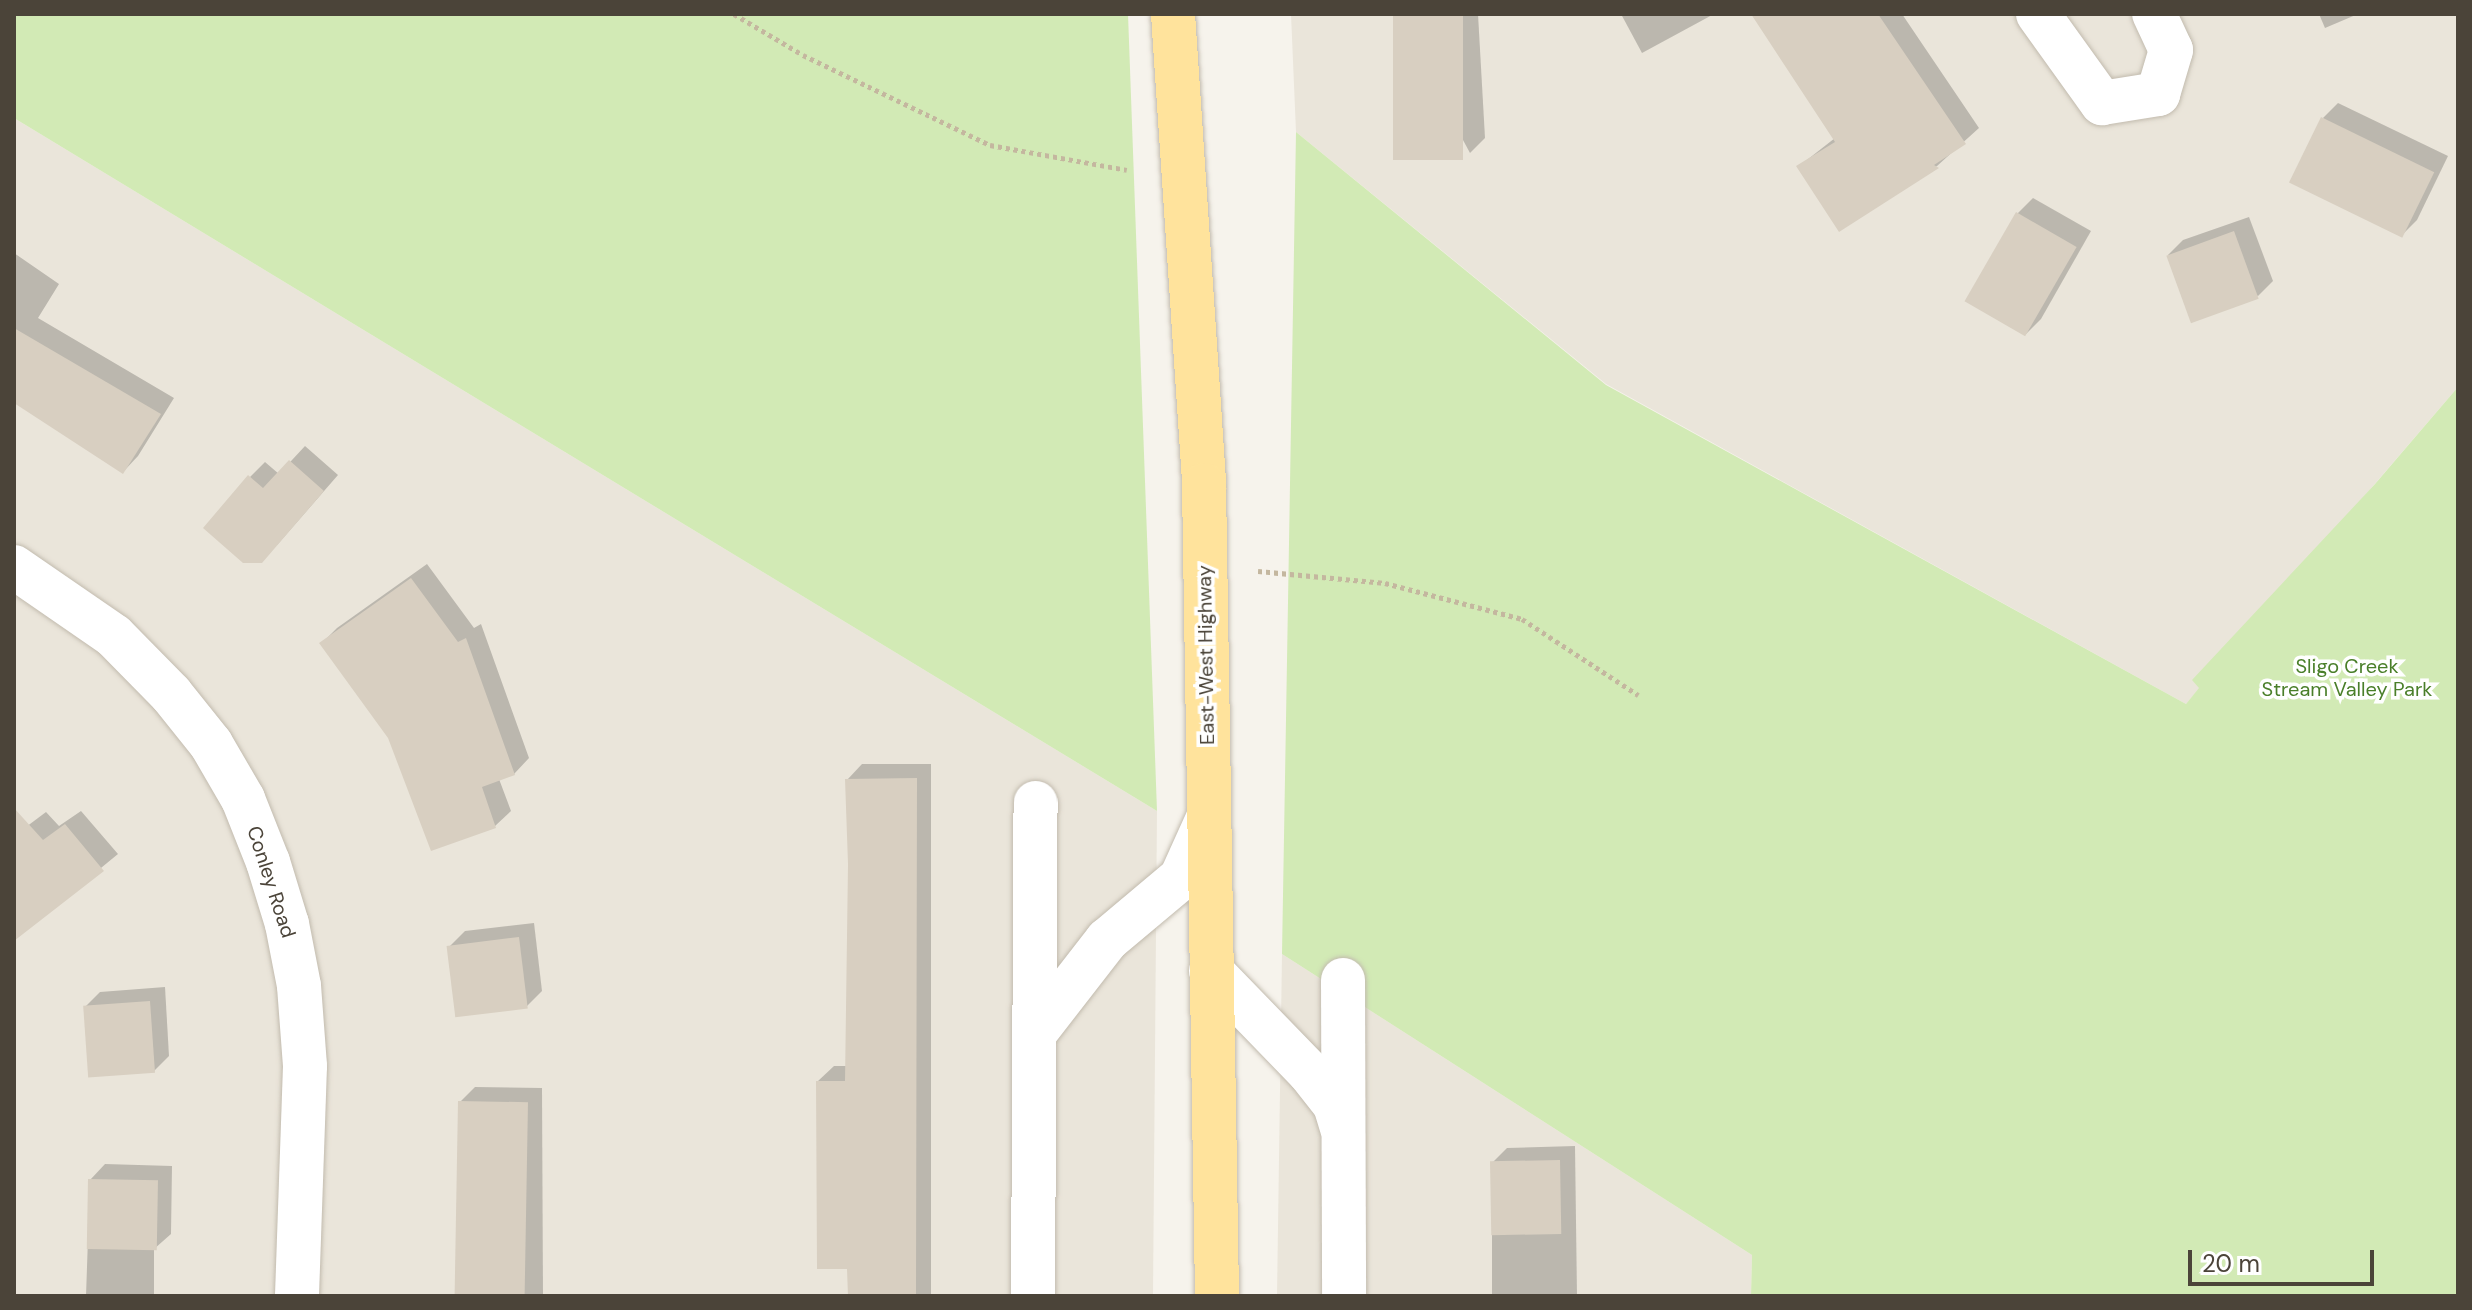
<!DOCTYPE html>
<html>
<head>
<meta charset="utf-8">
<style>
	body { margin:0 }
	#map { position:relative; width:2472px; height:1310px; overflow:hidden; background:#f6f3ec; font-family:"DM Sans",sans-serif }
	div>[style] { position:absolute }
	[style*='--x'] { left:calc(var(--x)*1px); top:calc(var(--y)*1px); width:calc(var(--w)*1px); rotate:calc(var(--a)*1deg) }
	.residential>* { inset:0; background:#eae5da }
	.green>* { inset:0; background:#d2eab5 }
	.shadow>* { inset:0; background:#0003 }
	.building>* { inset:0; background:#d8cfc1; transform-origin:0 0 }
	.path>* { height:5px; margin-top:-2.5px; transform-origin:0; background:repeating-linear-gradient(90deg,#c4b79f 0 4px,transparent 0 8px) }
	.roads { filter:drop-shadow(0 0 2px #c2bbae) drop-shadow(0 0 2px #c2bbae) }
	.minor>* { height:44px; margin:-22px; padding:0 22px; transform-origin:22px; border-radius:22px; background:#fff }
	.major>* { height:44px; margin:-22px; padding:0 22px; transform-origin:22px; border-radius:22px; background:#ffe39c }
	span { translate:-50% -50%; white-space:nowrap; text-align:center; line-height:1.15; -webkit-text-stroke:7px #fff; paint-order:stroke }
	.street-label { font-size:20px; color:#4b4439 }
	.park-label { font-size:20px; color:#4a7f2a }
	.frame { position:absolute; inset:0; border:16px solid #4b4439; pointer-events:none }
	.scale { position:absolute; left:2188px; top:1250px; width:186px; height:36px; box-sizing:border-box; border:4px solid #4b4439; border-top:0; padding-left:10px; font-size:24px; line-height:28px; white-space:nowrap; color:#4b4439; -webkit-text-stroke:6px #fff; paint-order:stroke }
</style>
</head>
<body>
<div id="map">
	<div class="residential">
		<div style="clip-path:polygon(1291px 14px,2458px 14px,2458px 387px,2186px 704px,1606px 384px,1296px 132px)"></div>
		<div style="clip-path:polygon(14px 118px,1157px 811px,1153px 1296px,14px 1296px)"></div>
		<div style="clip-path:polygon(1282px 954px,1752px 1255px,1751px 1296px,1277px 1296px)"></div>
	</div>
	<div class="green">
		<div style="clip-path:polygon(14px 14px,1128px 14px,1157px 811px,14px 118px)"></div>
		<div style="clip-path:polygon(1296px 132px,1606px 385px,2186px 704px,2199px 688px,2192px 680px,2375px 484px,2458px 387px,2458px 1296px,1751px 1296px,1752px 1255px,1282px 954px)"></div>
	</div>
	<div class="shadow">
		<div style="clip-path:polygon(1395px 14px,1478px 14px,1485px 138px,1470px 153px)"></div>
		<div style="clip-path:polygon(1621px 14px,1714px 14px,1642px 53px)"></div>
		<div style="clip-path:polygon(1754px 14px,1902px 14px,1979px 128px,1937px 166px,1839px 230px,1798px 167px,1835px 138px)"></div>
		<div style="clip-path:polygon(2319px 14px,2358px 14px,2325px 28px)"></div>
		<div style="clip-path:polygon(2338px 103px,2448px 156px,2417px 220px,2402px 235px,2323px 118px)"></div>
		<div style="clip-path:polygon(2033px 198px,2091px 231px,2041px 319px,2026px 334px,2018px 213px)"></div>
		<div style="clip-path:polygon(2249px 217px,2273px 281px,2258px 296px,2168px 255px,2183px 240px)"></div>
		<div style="clip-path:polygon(14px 253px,59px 284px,38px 318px,174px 398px,138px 456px,123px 472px,14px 400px)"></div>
		<div style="clip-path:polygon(305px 446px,338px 475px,277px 545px,250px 477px,265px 462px,279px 474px)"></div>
		<div style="clip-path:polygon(427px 564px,474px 628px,481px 624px,529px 758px,514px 774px,499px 779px,511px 811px,495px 826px,389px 737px,322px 643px,337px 628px)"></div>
		<div style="clip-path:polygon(862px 764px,931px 764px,931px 1296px,849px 1296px,849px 1267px,818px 1081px,834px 1066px,847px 1066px,850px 864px,847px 780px)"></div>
		<div style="clip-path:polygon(81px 811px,118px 854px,29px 927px,14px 909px,14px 836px,46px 812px,59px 826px)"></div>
		<div style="clip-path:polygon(534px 923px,542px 991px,527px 1006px,449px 947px,465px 931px)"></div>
		<div style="clip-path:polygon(165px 987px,169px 1056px,154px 1071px,85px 1007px,100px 992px)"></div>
		<div style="clip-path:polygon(475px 1087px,542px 1088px,543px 1296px,456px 1296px,460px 1102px)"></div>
		<div style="clip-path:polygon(1575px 1146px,1577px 1296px,1492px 1296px,1492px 1163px,1507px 1148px)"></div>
		<div style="clip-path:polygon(105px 1164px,172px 1166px,171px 1234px,154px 1249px,154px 1296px,86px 1296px,90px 1180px)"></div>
	</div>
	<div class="building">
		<div style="left:1393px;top:14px;width:70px;height:146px"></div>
		<div style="clip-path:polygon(1751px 14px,1878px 14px,1966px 144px,1934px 165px,1939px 168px,1839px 232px,1796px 166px,1835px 142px)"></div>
		<div style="left:2321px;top:117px;width:126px;height:73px;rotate:26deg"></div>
		<div style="left:2016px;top:212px;width:70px;height:103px;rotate:30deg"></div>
		<div style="left:2234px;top:231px;width:72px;height:72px;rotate:70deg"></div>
		<div style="clip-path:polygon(14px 328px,161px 414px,123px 474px,14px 403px)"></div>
		<div style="clip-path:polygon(289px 460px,324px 491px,262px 563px,243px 563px,203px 528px,248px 475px,263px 488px)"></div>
		<div style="clip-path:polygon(411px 578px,458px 642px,466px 638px,515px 775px,482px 787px,496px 828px,431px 851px,388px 738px,319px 643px)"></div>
		<div style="clip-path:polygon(917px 778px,916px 1296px,848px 1296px,847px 1269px,817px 1269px,816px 1081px,845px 1081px,848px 864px,845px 779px)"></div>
		<div style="clip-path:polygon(14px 808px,43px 840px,65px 824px,104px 871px,14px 941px)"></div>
		<div style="left:519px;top:937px;width:72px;height:73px;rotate:83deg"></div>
		<div style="left:150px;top:1001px;width:72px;height:67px;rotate:86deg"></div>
		<div style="left:458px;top:1101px;width:70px;height:195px;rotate:1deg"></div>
		<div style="left:1560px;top:1160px;width:74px;height:70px;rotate:89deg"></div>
		<div style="left:88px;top:1179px;width:70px;height:70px;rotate:1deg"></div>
	</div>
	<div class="path">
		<div style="--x:734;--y:14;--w:80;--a:30.7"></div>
		<div style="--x:803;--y:55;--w:208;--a:25.7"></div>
		<div style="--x:990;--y:145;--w:139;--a:10.3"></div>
		<div style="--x:1258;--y:571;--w:128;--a:5.4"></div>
		<div style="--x:1385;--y:583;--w:142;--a:14.7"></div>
		<div style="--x:1522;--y:619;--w:139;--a:33.2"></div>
	</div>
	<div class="roads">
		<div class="minor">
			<div style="--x:2038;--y:14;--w:110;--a:54.3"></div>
			<div style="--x:2102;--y:103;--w:57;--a:-9.1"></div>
			<div style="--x:2158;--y:94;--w:46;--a:-73.5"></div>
			<div style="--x:2171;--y:50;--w:40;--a:-115"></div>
			<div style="--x:14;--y:567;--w:121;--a:34.6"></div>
			<div style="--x:114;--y:636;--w:81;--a:45.5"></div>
			<div style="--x:171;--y:694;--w:64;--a:51.3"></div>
			<div style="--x:211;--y:744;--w:64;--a:59.8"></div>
			<div style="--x:243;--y:799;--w:68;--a:68.4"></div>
			<div style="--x:268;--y:862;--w:65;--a:73"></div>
			<div style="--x:287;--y:924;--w:63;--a:79"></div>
			<div style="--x:299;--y:986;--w:80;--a:85.7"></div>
			<div style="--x:305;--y:1066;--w:230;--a:92"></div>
			<div style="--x:1211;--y:971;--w:141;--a:45.9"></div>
			<div style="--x:1309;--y:1072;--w:42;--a:51.8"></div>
			<div style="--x:1335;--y:1105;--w:24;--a:73"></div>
			<div style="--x:1343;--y:980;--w:316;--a:89.8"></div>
			<div style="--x:1034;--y:1034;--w:119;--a:-52.2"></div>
			<div style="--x:1107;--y:940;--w:97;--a:-40"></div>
			<div style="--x:1181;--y:878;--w:68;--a:-65.7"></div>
			<div style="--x:1033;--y:1296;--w:493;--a:-89.7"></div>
		</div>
		<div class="major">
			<div style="--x:1173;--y:14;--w:472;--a:86.2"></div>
			<div style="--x:1204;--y:485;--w:811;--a:89.08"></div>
		</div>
	</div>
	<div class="street-label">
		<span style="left:1206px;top:655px;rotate:-91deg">East-West Highway</span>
		<span style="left:271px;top:882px;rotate:72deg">Conley Road</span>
	</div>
	<div class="park-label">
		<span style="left:2347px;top:678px">Sligo Creek<br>Stream Valley Park</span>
	</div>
	<div class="frame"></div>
	<div class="scale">20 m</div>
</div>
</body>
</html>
